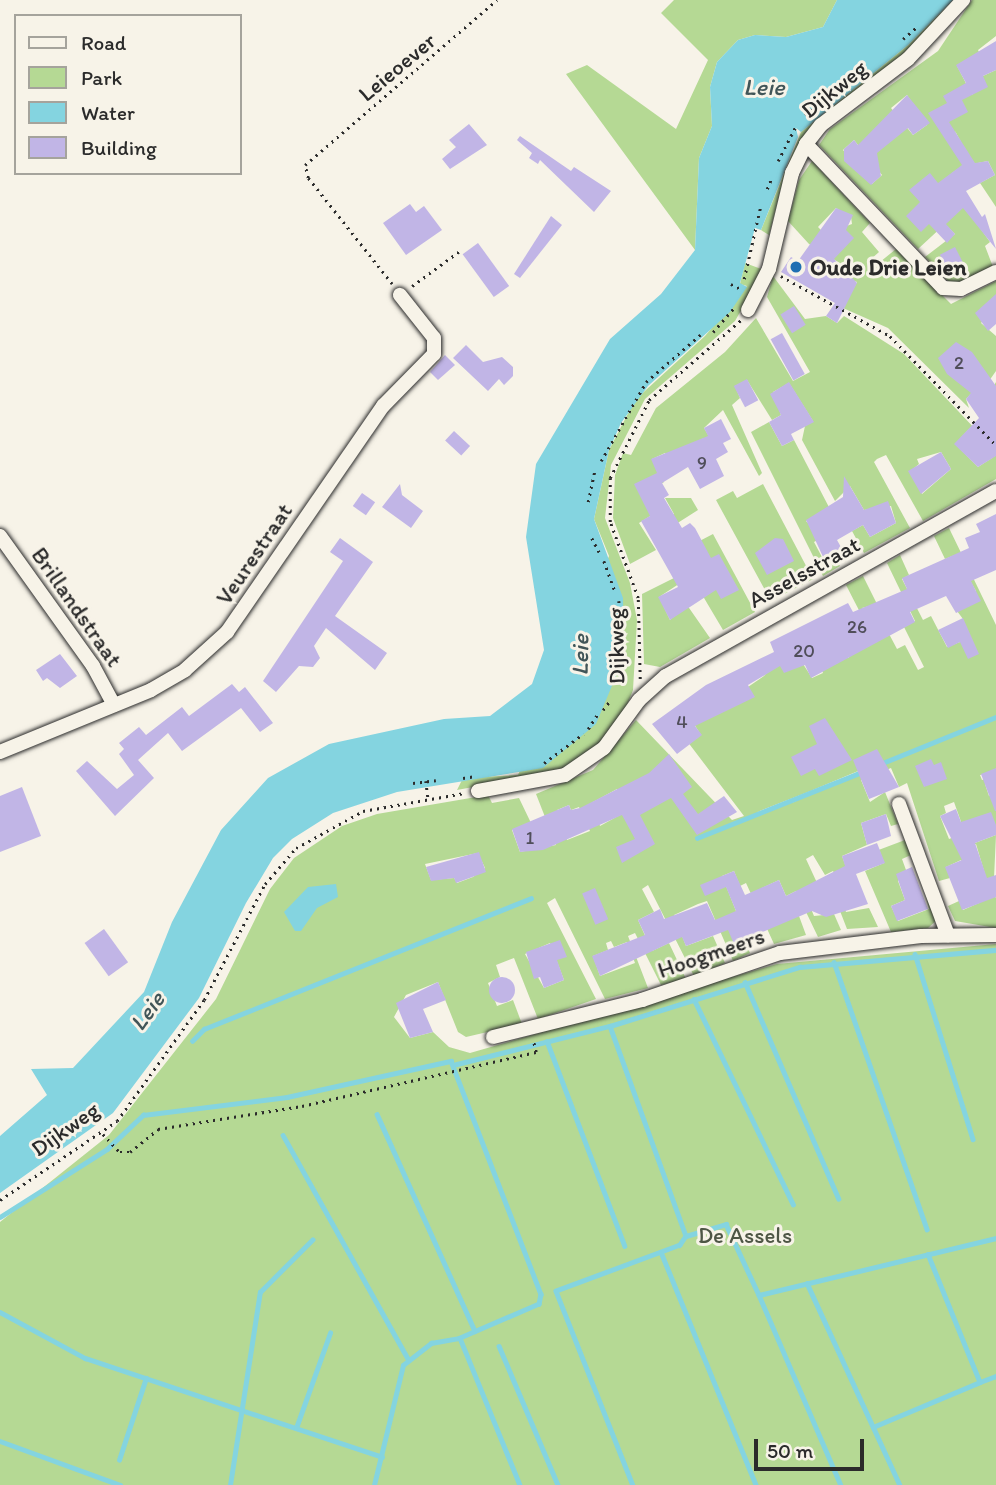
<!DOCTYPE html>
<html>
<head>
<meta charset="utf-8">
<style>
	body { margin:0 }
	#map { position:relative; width:996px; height:1485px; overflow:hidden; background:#f7f3e8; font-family:Itim,sans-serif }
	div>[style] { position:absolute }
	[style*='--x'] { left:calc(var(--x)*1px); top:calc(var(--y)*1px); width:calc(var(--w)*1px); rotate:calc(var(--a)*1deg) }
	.green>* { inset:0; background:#b5d994 }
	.water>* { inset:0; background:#84d4e0 }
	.stream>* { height:4.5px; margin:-2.25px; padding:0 2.25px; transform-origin:2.25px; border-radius:2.25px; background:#84d4e0 }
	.building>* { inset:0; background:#c1b5e6; transform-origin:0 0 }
	.round { border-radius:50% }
	.path>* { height:2.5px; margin-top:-1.25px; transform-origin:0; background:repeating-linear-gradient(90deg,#2b2b2b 0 2px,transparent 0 7px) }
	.roads { filter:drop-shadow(0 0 2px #2b2b2b) drop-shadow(0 0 2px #2b2b2b) }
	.street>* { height:14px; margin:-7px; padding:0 7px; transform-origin:7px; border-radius:7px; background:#f7f3e8 }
	.dots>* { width:19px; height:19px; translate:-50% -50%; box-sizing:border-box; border:4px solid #f7f3e8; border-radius:50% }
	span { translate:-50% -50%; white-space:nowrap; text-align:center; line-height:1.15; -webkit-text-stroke:6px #f7f3e8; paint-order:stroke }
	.number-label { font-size:19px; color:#504e5a }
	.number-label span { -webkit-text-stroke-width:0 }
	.street-label { font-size:23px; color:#2b2b2b }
	.poi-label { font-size:23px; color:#2b2b2b; font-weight:700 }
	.left { translate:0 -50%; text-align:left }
	.park-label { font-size:23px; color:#4e5645 }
	.water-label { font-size:24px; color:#415558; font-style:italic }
	.legend { position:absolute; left:14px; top:14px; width:228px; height:161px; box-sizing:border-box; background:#f7f3e8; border:2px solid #a5a39c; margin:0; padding:9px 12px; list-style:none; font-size:21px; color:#2b2b2b }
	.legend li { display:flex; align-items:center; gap:14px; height:35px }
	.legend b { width:35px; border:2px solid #a5a39c }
	.scale { position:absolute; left:754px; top:1439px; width:110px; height:32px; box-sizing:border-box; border:4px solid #2b2b2b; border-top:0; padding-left:9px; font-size:21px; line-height:24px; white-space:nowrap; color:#2b2b2b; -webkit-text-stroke:5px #f7f3e8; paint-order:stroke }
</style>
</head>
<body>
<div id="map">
	<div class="green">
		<div style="clip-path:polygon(674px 0,837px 0,823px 27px,786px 37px,755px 35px,738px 40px,717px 62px,710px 87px,712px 126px,699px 158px,695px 250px,566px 74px,587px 65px,676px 129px,708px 60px,661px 13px)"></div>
		<div style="clip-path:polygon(953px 0,958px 0,925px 37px,826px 115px,784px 177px,769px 235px,761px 230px,801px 132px,908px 45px)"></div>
		<div style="clip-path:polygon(evenodd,972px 0,996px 0,996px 36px,978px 50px,981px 56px,957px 66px,972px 95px,983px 76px,996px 70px,996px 207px,980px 183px,995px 175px,988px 161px,973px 164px,955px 131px,969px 175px,956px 170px,945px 179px,990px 242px,985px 246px,993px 267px,964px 283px,949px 282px,925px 257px,955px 234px,945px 224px,918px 249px,819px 145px,830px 129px,938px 51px,972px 0,907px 95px,927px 125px,913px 135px,891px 108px,907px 95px,972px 0,854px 140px,882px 175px,872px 184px,843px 150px,854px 140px)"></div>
		<div style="clip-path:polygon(evenodd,812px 161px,870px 223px,862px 232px,879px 252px,870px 260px,875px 266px,896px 249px,951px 304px,996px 281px,996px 304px,981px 323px,996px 336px,996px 371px,984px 388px,991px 391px,996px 382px,996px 400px,976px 388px,966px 399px,969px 408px,888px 328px,843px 308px,857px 282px,832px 273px,838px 262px,809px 244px,788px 221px,799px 180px,812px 161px,836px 208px,851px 217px,852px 224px,825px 234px,818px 227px,836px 208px)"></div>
		<div style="clip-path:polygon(745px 263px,764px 270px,735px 321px,645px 399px,611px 465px,605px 518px,630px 583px,637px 620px,633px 690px,624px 713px,588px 757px,563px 770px,457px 790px,463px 778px,518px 775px,609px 556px,594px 519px,609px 450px,635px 400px,705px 336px,747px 286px,740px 284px)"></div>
		<div style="clip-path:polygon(evenodd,773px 276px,805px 319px,826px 316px,837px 323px,844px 316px,904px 354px,996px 451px,996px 479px,923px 521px,886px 455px,877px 459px,874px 462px,910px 528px,864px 553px,852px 531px,863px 525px,870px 537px,896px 523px,891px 506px,864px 510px,850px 486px,835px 501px,802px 440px,805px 426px,813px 421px,789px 383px,773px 392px,781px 415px,772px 420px,747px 380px,735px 386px,740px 398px,732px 405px,762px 473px,759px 476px,723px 410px,704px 428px,711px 440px,704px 438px,684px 449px,690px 462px,683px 466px,678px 457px,671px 462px,665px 453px,652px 459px,664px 482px,650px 492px,665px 520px,674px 514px,665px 498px,691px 498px,698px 510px,676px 524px,688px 547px,713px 534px,755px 612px,723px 630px,691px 576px,659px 597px,670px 620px,687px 605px,710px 638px,660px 667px,644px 664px,642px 594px,690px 570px,655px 513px,639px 523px,656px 550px,630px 564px,613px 518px,615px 475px,623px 453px,631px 455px,656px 408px,725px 352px,756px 318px,793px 381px,810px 372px,767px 297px,773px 276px,971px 427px,992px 458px,978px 467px,955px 444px,971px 427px,773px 276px,941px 452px,951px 469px,922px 494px,913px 469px,919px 464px,917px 459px,941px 452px)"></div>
		<div style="clip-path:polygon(769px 422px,782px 446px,794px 440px,831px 511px,806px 521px,821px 538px,814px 542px,823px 559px,833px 554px,840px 566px,823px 576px,751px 432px)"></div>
		<div style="clip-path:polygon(763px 484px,813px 579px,771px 601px,716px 500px,733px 491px,737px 498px)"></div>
		<div style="clip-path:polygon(evenodd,949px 528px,996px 625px,996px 773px,980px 775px,982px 780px,996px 775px,985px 784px,989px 796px,996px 794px,996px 825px,959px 849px,996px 835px,994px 878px,987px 881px,976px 844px,967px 847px,996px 898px,996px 928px,955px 921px,948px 906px,959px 901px,963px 910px,979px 903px,961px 860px,946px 867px,950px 878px,939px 881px,907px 783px,899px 787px,891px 768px,861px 780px,870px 802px,885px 792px,898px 824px,891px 826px,886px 814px,861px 823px,867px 845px,842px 856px,849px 875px,834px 881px,846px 912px,869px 908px,878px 927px,847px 929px,828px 880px,836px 876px,833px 871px,825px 875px,813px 855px,806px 859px,818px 885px,806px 897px,814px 916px,834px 914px,841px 930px,818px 937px,796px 891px,786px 896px,779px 880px,762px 888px,799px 916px,806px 935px,774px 944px,746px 883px,740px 886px,734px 871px,722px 876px,736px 911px,734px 944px,744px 940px,750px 953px,733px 961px,707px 901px,698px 904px,674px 915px,686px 946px,713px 936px,725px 963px,694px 976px,648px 885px,642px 889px,654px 912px,638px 920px,652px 951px,669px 943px,686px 979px,661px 985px,635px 933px,628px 936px,648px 988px,605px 999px,555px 898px,547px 903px,596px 999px,538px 1019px,514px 958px,496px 965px,500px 977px,488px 983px,497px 1006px,513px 1000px,522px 1024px,466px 1037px,458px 1032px,438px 982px,406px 995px,394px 1017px,410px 1038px,433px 1032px,449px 1047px,470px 1053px,777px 964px,996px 944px,996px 1485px,0 1485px,0 1222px,109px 1135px,216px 999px,270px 889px,294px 858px,342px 826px,377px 814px,488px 795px,492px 803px,519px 798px,531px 823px,512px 830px,520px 852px,556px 845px,536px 794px,593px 770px,636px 720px,732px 820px,744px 816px,684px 737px,701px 735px,694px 724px,764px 676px,791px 645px,812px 678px,823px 673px,817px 658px,849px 658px,841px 638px,864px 620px,846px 585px,863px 576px,877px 604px,862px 608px,870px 627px,888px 632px,897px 649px,905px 645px,918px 670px,924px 667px,904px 627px,915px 621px,887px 563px,900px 555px,909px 575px,902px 579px,923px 620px,931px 616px,947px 647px,960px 642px,963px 619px,951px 603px,976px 591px,955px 555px,945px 559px,934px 536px,949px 528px,870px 766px,794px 802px,757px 812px,808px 792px,870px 766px,949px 528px,617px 789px,629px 810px,600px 826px,593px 802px,617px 789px,949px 528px,954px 802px,965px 833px,949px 839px,940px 816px,946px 813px,944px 806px,954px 802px,949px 528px,569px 805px,571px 810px,579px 807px,590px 831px,567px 840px,557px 810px,569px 805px,949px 528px,478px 853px,485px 868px,473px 877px,457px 883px,454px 878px,431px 880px,425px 864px,478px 853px,949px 528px,611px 941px,614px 947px,627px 942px,635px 963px,600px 976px,593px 956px,608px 950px,606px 943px,611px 941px,949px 528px,550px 943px,564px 980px,544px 988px,525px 954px,550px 943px)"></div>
		<div style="clip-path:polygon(905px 840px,911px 855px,902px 859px,906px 870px,898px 881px,905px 900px,891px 906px,898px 921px,929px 909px,920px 873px,938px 919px,928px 928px,891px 932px,865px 871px,884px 863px,880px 852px,860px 857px)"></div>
	</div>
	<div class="water">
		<div style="clip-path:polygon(837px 0,953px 0,908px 45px,801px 132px,796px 128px,798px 137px,761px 230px,755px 228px,740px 283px,747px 287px,730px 312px,648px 386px,621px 423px,609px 450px,594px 519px,623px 598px,624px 657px,596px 724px,543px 768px,397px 792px,333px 813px,292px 839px,273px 858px,246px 903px,199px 998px,113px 1113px,0 1193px,0 1136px,47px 1095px,31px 1069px,73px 1068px,144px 992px,172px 922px,221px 830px,268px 778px,329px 744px,444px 719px,490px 716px,532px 684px,544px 650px,526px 537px,536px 464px,610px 339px,661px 294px,695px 250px,699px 158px,712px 126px,710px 87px,717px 62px,738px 40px,755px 35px,786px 37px,823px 27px)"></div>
		<div style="clip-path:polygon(336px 884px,338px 897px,317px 908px,301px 931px,295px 931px,284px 912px,308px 887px)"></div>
	</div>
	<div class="stream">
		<div style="--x:880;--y:764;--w:125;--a:-22.1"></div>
		<div style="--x:697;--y:838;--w:178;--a:-21.8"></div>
		<div style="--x:915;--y:954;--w:194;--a:72.6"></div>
		<div style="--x:834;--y:962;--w:283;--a:70.8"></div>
		<div style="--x:745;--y:982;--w:236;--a:66.6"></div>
		<div style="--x:694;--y:999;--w:228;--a:64.2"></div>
		<div style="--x:610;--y:1026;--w:223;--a:70.1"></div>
		<div style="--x:686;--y:1236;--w:11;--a:124"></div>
		<div style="--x:680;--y:1245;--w:132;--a:159.6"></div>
		<div style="--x:556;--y:1291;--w:209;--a:68.4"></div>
		<div style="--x:192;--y:1041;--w:17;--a:-45"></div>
		<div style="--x:204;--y:1029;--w:352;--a:-21.8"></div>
		<div style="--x:547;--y:1041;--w:219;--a:69.2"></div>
		<div style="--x:453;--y:1065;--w:162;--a:-14"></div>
		<div style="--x:610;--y:1026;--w:199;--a:-17.3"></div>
		<div style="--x:800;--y:967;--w:197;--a:-5"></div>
		<div style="--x:377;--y:1114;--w:238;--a:65.7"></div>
		<div style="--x:283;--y:1135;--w:258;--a:60.8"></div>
		<div style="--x:0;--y:1217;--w:127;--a:-32.4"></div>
		<div style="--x:107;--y:1149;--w:50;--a:-43.4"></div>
		<div style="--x:143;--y:1115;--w:145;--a:-7.1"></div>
		<div style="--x:287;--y:1097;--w:168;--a:-12.4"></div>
		<div style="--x:451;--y:1061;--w:250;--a:68.9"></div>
		<div style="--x:541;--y:1294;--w:10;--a:101"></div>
		<div style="--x:539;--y:1304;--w:86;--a:156.7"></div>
		<div style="--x:460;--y:1338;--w:159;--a:67.8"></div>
		<div style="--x:686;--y:1236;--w:42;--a:-16.7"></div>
		<div style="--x:726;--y:1224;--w:78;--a:65.1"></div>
		<div style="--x:759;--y:1295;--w:244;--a:-13.5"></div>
		<div style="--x:661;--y:1252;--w:252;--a:67.8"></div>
		<div style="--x:928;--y:1254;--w:138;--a:67.9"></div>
		<div style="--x:980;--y:1382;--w:17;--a:-21"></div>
		<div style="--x:807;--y:1283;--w:222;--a:65.3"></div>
		<div style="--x:759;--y:1295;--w:207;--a:66.7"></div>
		<div style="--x:0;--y:1312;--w:97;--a:28.4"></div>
		<div style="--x:85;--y:1358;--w:313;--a:18.4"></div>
		<div style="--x:499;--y:1346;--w:151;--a:67"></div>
		<div style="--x:873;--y:1427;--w:116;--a:-22.8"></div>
		<div style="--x:296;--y:1428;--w:101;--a:-70.3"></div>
		<div style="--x:0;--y:1441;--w:128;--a:20.1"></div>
		<div style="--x:119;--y:1460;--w:86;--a:-71.8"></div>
		<div style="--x:230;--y:1485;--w:195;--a:-81.2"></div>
		<div style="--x:260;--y:1292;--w:74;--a:-45"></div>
		<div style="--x:374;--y:1485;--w:123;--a:-76.4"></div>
		<div style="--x:403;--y:1365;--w:36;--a:-38"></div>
		<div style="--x:431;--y:1343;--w:29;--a:-10"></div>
	</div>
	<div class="building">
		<div style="clip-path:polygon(996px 41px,996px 70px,983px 76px,988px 87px,962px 100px,968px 112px,949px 122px,975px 163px,988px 161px,995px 175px,966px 191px,982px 217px,985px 214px,996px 249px,963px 208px,946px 224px,955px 234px,947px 243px,929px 224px,921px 232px,906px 216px,920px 202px,909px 190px,930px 173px,938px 183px,962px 165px,928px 113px,947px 103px,943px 96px,966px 83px,956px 65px)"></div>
		<div style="clip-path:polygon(907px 95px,930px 123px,913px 135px,908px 128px,877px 153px,881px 176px,871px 185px,844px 161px,844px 149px,854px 140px,858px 145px)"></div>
		<div style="clip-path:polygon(469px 124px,487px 145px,450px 169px,442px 159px,456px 147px,449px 140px)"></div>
		<div style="clip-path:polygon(520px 136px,571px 171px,574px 167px,611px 191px,594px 212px,540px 160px,538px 164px,529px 158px,532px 153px,517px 140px)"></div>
		<div style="clip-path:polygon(410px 204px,416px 212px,424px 206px,442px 230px,406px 255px,383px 223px)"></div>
		<div style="clip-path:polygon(836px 208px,853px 215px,846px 230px,854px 238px,834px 259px,857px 283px,837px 323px,826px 316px,835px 303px,781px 272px,791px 257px,798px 261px)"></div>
		<div style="clip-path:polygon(551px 216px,562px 225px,520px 278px,514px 274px)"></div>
		<div style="left:478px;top:243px;width:53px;height:19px;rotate:54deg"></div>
		<div style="left:955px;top:247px;width:22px;height:17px;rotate:63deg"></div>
		<div style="clip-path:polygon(996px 294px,996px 324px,988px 331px,975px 313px)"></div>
		<div style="left:794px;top:306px;width:22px;height:16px;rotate:58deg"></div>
		<div style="left:782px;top:333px;width:47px;height:13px;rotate:61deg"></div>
		<div style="clip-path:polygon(956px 342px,972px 352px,996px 386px,996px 456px,978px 467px,954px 444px,979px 418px,966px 399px,971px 393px,947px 374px,938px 358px)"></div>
		<div style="clip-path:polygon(466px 345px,483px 362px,502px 357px,513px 367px,513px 376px,504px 385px,499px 379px,488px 391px,453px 358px)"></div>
		<div style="clip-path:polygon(445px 355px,455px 365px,438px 380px,430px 372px)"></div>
		<div style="left:747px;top:379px;width:24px;height:15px;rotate:62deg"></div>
		<div style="clip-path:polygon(789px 382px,814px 422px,791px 434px,794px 440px,782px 446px,769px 422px,781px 415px,770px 394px)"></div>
		<div style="clip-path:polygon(721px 419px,731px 439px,723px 443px,728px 452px,716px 459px,724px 476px,700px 489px,688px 467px,662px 483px,669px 495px,664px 498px,682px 528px,690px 523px,695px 528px,711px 558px,719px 554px,739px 590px,721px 599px,716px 590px,670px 620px,658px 597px,678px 587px,641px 521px,650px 516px,634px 484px,657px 473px,651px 459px,708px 436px,704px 428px)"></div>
		<div style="left:454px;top:431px;width:22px;height:13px;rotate:43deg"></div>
		<div style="clip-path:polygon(941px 452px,951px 469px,921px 494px,908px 471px)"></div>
		<div style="clip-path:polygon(844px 476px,864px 510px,888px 501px,896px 523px,870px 537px,863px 525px,837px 540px,842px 549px,824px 559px,806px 520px,843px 497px)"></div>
		<div style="clip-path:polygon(400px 484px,402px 495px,423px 511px,411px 528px,382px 507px)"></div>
		<div style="left:362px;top:493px;width:16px;height:16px;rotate:35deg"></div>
		<div style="clip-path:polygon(996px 514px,996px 570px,971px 581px,981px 601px,956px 613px,946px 596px,910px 612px,915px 622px,811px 678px,805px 665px,784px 673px,780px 666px,748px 685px,755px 697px,695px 726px,702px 735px,677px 754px,652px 724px,706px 685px,774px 652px,770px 642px,848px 603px,853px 612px,907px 589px,902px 578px,969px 548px,965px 538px,980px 532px,976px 524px)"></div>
		<div style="clip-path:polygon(340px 538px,373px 562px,335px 616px,387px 653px,375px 670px,326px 628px,314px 646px,320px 658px,313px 667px,299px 666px,276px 692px,263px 681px,343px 561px,330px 552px)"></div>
		<div style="clip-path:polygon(775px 538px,783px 539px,794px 561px,767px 575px,755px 553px)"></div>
		<div style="clip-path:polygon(963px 618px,979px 654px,968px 659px,960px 642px,948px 648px,938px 630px)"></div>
		<div style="clip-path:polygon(60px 654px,77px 676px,60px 688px,47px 678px,43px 681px,36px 670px)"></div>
		<div style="clip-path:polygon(232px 684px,239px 692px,245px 687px,273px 723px,260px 732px,241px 708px,182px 751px,168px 733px,138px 760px,154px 778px,115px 816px,76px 771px,87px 761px,117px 789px,134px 775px,119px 754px,124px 749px,119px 743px,139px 727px,146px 735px,182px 707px,189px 716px)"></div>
		<div style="clip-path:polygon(825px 718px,852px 760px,819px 776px,815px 769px,801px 776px,791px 757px,817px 744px,809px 726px)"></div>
		<div style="clip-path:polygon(877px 749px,899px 787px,869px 799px,853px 760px)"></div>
		<div style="clip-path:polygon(669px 754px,692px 787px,683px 794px,698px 814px,724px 796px,737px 812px,697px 835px,671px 798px,640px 815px,655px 844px,622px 863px,616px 847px,635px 839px,622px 815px,543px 850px,520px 852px,512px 829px,569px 805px,571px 810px,580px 808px,649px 773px)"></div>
		<div style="clip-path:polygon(931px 759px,934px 765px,941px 762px,947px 779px,924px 787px,915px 766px)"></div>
		<div style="clip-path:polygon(996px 768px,996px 811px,995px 811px,981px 774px)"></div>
		<div style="clip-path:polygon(22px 787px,41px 836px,0 852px,0 796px)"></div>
		<div style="clip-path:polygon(956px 809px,961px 822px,991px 812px,996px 825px,996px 835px,975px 843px,987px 878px,996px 875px,996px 897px,962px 910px,945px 867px,962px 860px,940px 816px)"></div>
		<div style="clip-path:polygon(886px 814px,891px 836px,867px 845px,861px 823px)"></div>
		<div style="clip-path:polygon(877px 843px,885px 863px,856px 874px,868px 904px,826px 917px,812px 911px,734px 944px,728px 930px,686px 946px,682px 937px,600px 976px,592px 956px,645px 935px,638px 920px,660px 909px,664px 919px,707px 903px,715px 920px,736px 911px,726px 887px,705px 896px,700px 885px,734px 871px,745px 895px,779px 880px,786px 896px,845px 866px,842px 856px)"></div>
		<div style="clip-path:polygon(479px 852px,486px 872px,456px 883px,454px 878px,431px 881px,426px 867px)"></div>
		<div style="clip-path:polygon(912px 867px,928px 909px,897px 921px,891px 906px,905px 900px,896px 874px)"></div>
		<div style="left:595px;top:888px;width:34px;height:14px;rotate:67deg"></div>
		<div style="left:104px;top:929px;width:41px;height:24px;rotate:54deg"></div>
		<div style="clip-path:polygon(560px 940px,567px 957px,557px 960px,564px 980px,544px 988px,540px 977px,534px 979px,526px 952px)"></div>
		<div class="round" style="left:489px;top:977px;width:26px;height:26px"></div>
		<div style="clip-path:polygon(438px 982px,446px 1000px,423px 1009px,433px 1032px,410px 1038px,396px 1003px)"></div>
	</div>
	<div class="path">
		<div style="--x:903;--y:39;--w:18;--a:-41"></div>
		<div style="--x:805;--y:115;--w:15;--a:-42"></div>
		<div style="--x:778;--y:161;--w:38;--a:-63"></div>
		<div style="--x:767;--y:189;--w:13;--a:-67"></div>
		<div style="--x:781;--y:276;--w:124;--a:28.8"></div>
		<div style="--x:890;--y:336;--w:152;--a:45.8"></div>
		<div style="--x:744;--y:279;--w:77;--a:-77.2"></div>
		<div style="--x:392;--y:284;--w:135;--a:-128.4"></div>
		<div style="--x:308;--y:178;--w:13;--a:-103"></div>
		<div style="--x:305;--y:165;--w:253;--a:-40.7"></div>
		<div style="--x:731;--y:284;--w:13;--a:27"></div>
		<div style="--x:412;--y:286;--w:61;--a:-36.3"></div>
		<div style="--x:713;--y:332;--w:32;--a:-49"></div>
		<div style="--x:601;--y:461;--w:91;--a:-60.3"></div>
		<div style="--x:646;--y:382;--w:72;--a:-41"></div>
		<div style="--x:588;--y:502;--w:33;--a:-78"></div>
		<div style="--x:592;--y:538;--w:16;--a:63"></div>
		<div style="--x:604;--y:561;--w:33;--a:70"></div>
		<div style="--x:619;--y:601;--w:38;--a:84"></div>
		<div style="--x:640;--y:679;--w:81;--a:-91.4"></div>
		<div style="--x:638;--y:598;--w:81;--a:-110.2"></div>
		<div style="--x:610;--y:522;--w:44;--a:-90"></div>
		<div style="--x:610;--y:478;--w:87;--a:-63.4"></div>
		<div style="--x:649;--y:400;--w:122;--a:-41"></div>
		<div style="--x:603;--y:710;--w:10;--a:-53"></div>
		<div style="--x:588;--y:729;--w:17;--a:-57"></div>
		<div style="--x:544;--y:763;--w:49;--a:-36.6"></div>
		<div style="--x:463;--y:778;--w:13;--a:-9"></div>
		<div style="--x:426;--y:781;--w:17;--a:83"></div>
		<div style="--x:413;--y:783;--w:23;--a:-7"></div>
		<div style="--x:103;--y:1134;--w:25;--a:47"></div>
		<div style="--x:120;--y:1152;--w:10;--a:0"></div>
		<div style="--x:130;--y:1152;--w:36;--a:-39"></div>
		<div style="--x:158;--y:1129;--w:146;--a:-9.1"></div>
		<div style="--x:302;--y:1106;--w:240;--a:-13"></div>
		<div style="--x:536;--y:1052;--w:12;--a:-104"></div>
		<div style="--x:0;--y:1200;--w:141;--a:-34"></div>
		<div style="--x:117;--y:1121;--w:149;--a:-54.3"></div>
		<div style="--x:204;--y:1000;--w:131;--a:-62.3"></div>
		<div style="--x:265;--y:884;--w:48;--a:-49.3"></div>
		<div style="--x:296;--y:848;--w:77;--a:-28.9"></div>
		<div style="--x:363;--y:811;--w:103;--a:-10.1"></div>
	</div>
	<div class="roads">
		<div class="street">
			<div style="--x:806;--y:144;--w:199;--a:46.4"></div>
			<div style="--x:943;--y:288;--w:18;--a:3"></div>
			<div style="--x:961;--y:289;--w:39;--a:-26"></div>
			<div style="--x:748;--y:310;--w:46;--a:-62.9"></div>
			<div style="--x:769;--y:269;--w:99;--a:-76.5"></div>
			<div style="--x:792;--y:173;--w:32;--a:-64"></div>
			<div style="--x:806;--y:144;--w:24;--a:-52"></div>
			<div style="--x:821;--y:125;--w:109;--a:-37.2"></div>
			<div style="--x:908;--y:59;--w:81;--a:-47"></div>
			<div style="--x:0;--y:536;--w:160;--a:54.4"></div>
			<div style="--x:93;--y:666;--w:44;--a:61.7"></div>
			<div style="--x:0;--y:752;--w:163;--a:-22.3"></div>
			<div style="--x:151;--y:690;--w:39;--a:-30"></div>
			<div style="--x:185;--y:670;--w:57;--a:-42.1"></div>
			<div style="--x:227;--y:632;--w:275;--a:-55.4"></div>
			<div style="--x:383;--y:406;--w:73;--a:-45.6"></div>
			<div style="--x:434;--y:354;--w:16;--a:-90"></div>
			<div style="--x:434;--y:338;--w:55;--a:-128.3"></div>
			<div style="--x:478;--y:791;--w:88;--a:-10.4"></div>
			<div style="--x:565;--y:775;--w:47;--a:-34.7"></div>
			<div style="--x:604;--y:748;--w:59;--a:-53.9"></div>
			<div style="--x:639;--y:700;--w:36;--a:-42"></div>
			<div style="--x:666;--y:676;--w:378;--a:-29.3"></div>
			<div style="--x:899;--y:804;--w:140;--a:69.5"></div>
			<div style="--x:493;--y:1037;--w:154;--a:-13.9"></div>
			<div style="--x:642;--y:1000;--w:146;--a:-18.8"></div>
			<div style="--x:780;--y:953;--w:142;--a:-6.9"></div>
			<div style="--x:921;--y:936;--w:75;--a:-0.8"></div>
		</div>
	</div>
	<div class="dots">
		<div style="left:796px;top:267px;background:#1f6fb2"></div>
	</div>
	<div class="number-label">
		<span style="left:959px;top:363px">2</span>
		<span style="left:702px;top:463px">9</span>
		<span style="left:857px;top:627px">26</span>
		<span style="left:804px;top:651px">20</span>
		<span style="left:682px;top:722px">4</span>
		<span style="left:530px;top:838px">1</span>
	</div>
	<div class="street-label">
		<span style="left:397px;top:67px;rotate:-40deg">Leieoever</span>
		<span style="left:834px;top:89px;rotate:-39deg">Dijkweg</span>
		<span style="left:254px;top:554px;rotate:-56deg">Veurestraat</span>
		<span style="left:804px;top:572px;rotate:-29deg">Asselsstraat</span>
		<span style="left:77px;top:607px;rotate:55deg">Brillandstraat</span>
		<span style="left:616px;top:646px;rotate:-91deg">Dijkweg</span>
		<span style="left:711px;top:953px;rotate:-19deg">Hoogmeers</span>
		<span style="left:65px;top:1129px;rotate:-35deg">Dijkweg</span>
	</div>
	<div class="poi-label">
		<span class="left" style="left:810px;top:267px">Oude Drie Leien</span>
	</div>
	<div class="park-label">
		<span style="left:745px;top:1235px">De Assels</span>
	</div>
	<div class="water-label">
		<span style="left:764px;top:87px">Leie</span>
		<span style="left:580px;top:655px;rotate:-89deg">Leie</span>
		<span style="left:147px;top:1011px;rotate:-54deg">Leie</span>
	</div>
	<ul class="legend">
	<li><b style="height:9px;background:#f7f3e8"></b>Road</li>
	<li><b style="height:19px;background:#b5d994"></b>Park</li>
	<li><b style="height:19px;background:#84d4e0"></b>Water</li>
	<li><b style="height:19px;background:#c1b5e6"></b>Building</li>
	</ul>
	<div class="scale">50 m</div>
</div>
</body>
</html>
